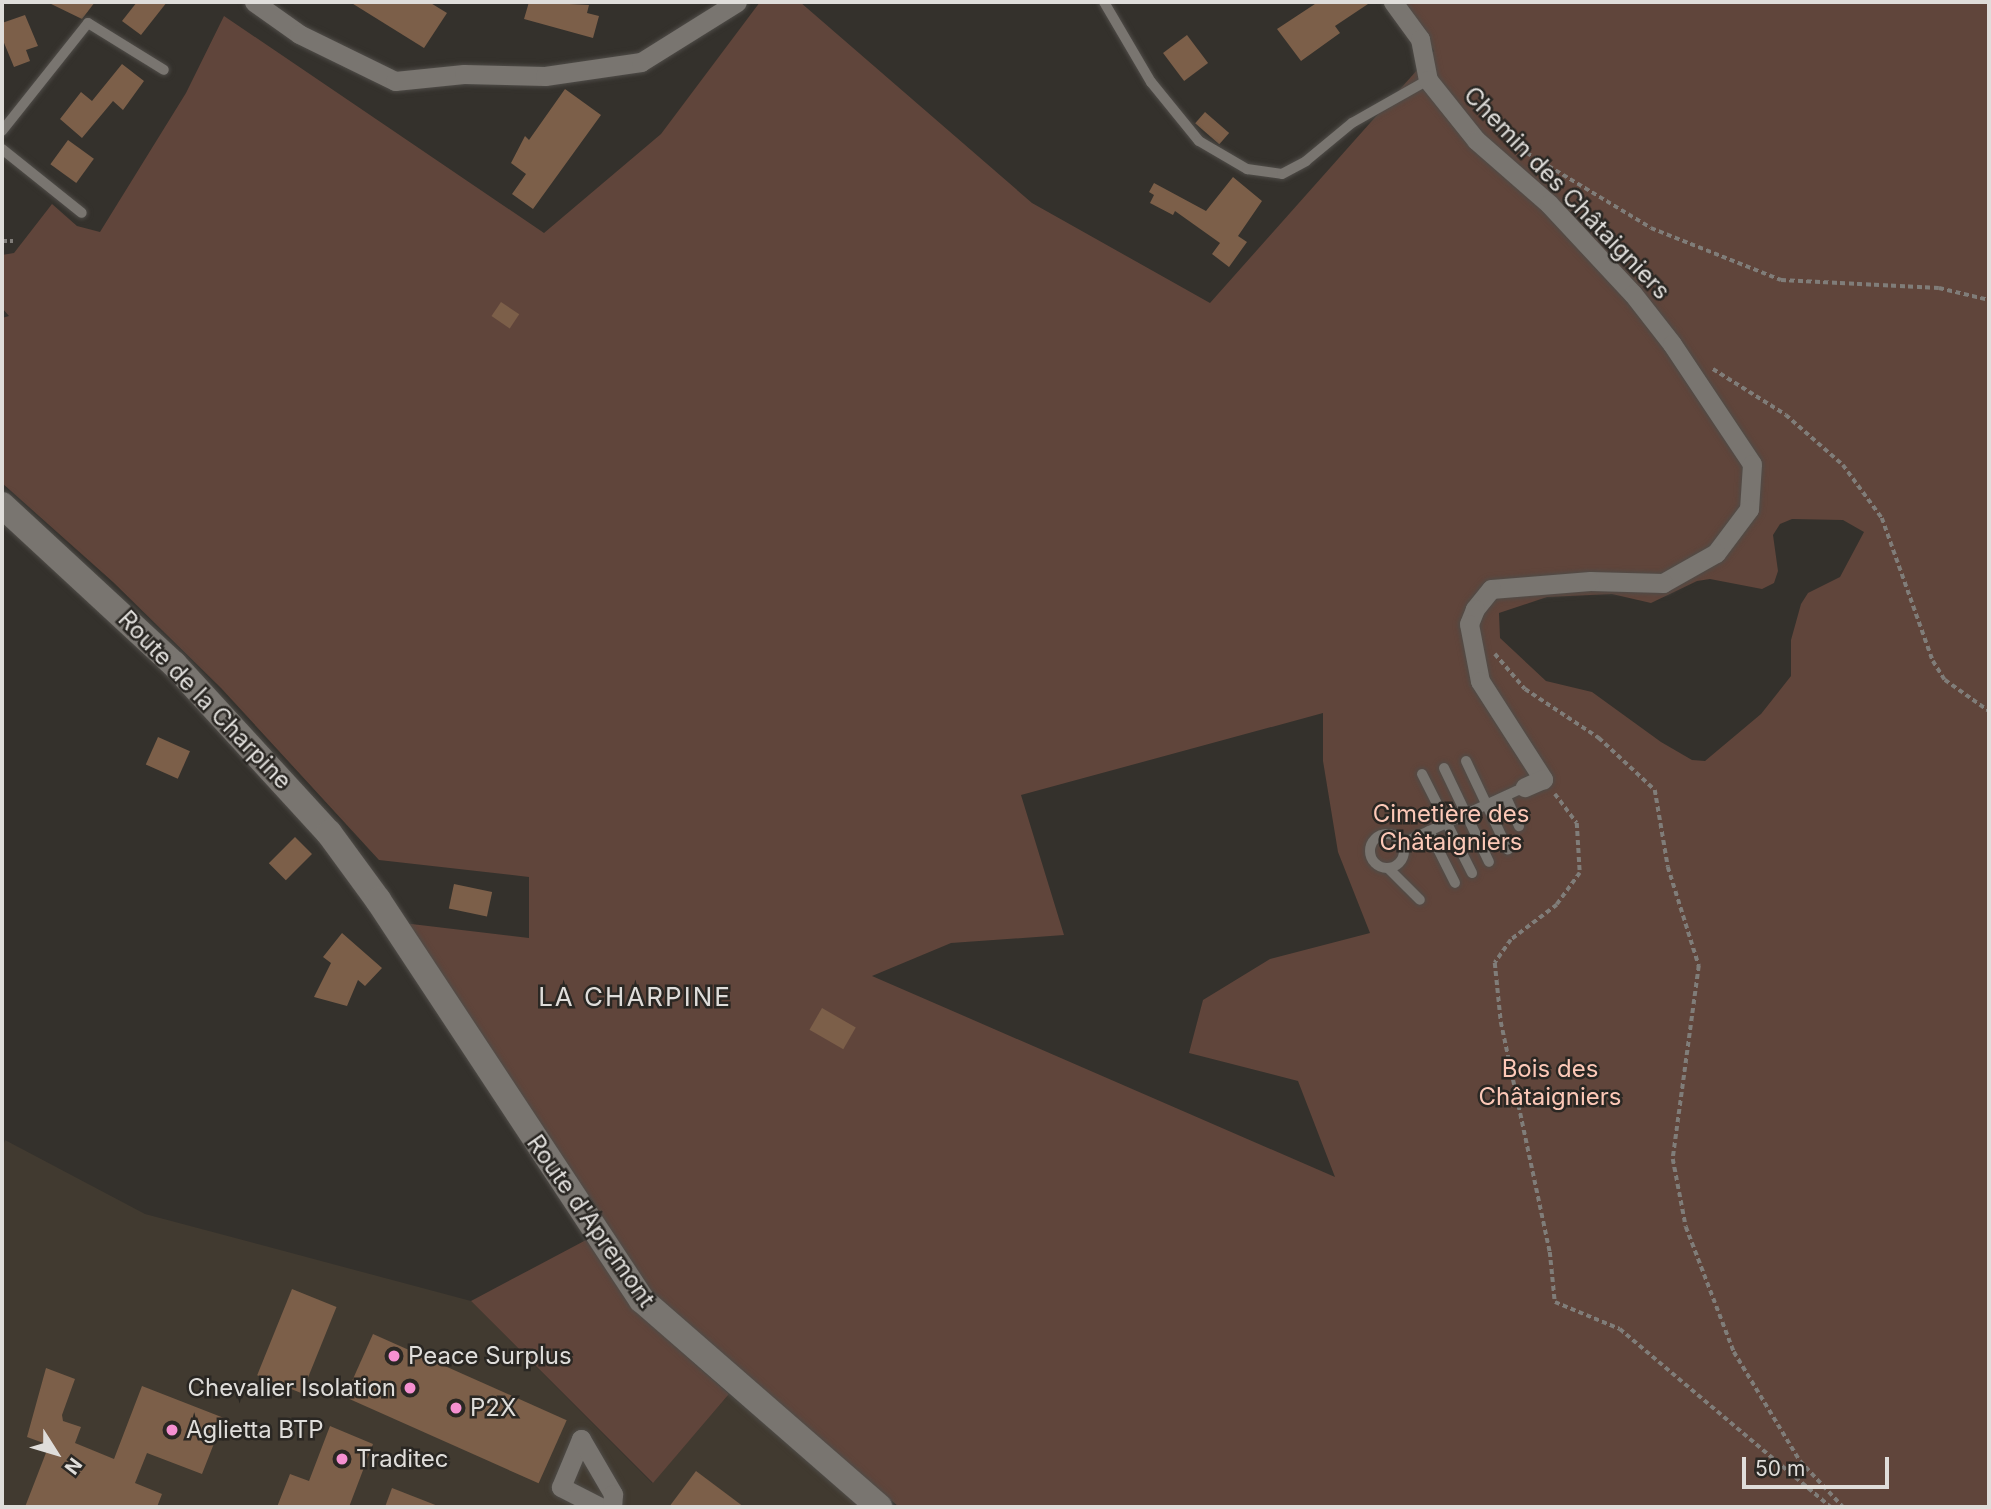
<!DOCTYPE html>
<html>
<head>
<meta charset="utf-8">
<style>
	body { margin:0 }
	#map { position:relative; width:1991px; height:1509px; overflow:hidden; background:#34312c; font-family:Inter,sans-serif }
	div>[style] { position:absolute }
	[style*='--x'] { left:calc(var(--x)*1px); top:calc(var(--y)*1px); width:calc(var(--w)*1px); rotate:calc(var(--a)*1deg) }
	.built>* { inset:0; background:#413a30 }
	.green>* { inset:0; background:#60453b }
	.building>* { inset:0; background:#7c5f49; transform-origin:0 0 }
	.path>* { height:3.5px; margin-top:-1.75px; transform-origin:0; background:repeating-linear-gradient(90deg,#807d79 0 5px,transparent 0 8.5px) }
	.roads { filter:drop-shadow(0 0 2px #4f4c48) drop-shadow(0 0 2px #4f4c48) }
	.service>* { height:10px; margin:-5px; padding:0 5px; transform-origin:5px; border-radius:5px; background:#797570 }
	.service>.ring { margin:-5px; padding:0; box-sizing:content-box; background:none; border:10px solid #797570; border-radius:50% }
	.minor>* { height:19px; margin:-9.5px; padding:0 9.5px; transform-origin:9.5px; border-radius:9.5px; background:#797570 }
	.secondary>* { height:26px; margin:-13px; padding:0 13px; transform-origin:13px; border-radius:13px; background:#797570 }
	.dots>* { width:19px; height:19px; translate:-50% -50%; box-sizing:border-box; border:4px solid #2a2723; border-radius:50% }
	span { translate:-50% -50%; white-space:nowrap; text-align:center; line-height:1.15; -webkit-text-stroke:5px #2a2723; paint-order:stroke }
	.street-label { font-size:24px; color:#dfddda }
	.park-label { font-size:24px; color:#fcc8b7 }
	.poi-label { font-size:24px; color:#dfddda }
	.left { translate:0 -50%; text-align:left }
	.right { translate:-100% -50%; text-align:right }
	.neighbourhood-label { font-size:26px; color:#dfddda; letter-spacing:2px }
	.frame { position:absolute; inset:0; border:4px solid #dfddda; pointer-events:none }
	.north { position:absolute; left:21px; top:1418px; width:70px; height:70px; -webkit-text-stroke:5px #2a2723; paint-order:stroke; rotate:127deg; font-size:19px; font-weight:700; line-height:28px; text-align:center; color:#dfddda }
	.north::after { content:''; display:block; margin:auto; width:24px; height:32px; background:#dfddda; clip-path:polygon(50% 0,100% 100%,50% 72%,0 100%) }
	.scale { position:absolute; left:1742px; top:1457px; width:147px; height:32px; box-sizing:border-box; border:4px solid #dfddda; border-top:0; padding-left:9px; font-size:21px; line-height:24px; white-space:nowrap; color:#dfddda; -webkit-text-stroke:5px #2a2723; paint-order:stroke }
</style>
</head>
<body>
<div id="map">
	<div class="built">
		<div style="clip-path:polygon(5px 1140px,145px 1214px,471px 1301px,652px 1483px,729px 1394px,864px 1507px,2px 1507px,2px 1149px)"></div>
	</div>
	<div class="green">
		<div style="clip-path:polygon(evenodd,760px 2px,800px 2px,1032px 203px,1210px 303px,1434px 51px,1401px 2px,1989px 2px,1989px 1507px,899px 1507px,657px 1300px,403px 923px,529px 938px,529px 877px,379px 860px,221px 688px,113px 582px,2px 483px,2px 318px,9px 316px,2px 308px,2px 255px,14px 253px,52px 204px,77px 226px,100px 232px,186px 93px,224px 16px,544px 233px,661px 134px,760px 2px,1792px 519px,1843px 520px,1864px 532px,1840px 577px,1808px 593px,1801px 604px,1791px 640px,1791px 676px,1761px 714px,1705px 761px,1692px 760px,1661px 742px,1592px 692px,1546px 681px,1500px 638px,1499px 613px,1547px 597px,1612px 594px,1651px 603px,1697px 581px,1710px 579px,1762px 589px,1774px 583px,1778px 571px,1773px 535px,1780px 524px,1792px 519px,760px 2px,1323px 713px,1323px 761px,1338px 852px,1370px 933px,1270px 959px,1203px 1000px,1189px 1053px,1298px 1081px,1335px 1177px,872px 976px,951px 943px,1064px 935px,1021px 795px,1323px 713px)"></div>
		<div style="clip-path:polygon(586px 1240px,649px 1323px,729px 1394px,653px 1483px,471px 1301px)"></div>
	</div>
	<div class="building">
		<div style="clip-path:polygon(47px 2px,95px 2px,82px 19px)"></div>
		<div style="clip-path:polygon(137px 2px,167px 2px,141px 35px,122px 21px)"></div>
		<div style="clip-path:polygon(350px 2px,429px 2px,447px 13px,424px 48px)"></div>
		<div style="clip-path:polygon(529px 2px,589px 5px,587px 13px,599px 16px,593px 38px,524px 19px)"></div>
		<div style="clip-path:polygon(1318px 2px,1371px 2px,1335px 26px,1340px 33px,1301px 61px,1277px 29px)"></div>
		<div style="clip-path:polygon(25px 15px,38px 46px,26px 50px,30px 61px,14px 67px,2px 38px,2px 23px)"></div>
		<div style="left:1187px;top:35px;width:35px;height:30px;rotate:53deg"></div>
		<div style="clip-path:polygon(122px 64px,144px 81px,123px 110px,113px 101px,82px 138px,60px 119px,81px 92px,92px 101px)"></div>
		<div style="clip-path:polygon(565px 89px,601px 115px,533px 209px,512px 194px,526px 174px,511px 163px,525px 136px,529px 140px)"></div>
		<div style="left:1205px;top:112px;width:32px;height:15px;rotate:41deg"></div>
		<div style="left:68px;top:140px;width:32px;height:30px;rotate:36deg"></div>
		<div style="clip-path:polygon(1233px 177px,1262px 201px,1238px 236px,1247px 242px,1229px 267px,1212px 254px,1220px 243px,1175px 211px,1173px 215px,1150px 203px,1154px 195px,1149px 192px,1154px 183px,1206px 211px)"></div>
		<div style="left:501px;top:302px;width:22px;height:17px;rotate:34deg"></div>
		<div style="left:158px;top:737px;width:35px;height:30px;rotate:24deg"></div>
		<div style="left:295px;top:837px;width:24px;height:37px;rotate:45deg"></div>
		<div style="left:454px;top:884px;width:39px;height:25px;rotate:12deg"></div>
		<div style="clip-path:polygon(342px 933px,382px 968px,365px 986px,358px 980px,347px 1006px,314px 997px,331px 963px,323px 957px)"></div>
		<div style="left:822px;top:1008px;width:39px;height:25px;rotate:30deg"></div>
		<div style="left:292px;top:1289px;width:48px;height:93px;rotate:22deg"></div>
		<div style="left:373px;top:1334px;width:212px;height:69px;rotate:24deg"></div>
		<div style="clip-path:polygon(46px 1368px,75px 1379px,62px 1415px,63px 1421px,81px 1427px,75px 1443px,114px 1459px,142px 1386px,224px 1418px,202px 1474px,147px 1453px,135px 1483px,162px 1494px,157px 1507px,25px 1507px,49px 1445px,27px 1437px)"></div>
		<div style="clip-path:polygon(330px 1426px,373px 1444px,349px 1507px,277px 1507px,290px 1474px,309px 1481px)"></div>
		<div style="clip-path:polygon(696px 1471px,744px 1507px,669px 1507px)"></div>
		<div style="clip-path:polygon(392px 1488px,438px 1506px,437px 1507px,385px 1507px)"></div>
	</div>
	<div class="path">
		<div style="--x:1512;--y:144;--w:162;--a:31.1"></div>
		<div style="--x:1651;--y:228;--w:140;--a:21.8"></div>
		<div style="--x:1781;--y:280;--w:158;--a:2.9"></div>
		<div style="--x:1939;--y:288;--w:51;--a:13.5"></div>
		<div style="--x:2;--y:241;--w:11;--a:0"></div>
		<div style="--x:1713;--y:369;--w:86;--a:32.2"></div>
		<div style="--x:1786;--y:415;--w:76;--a:41.3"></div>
		<div style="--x:1843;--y:465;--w:66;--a:53.7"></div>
		<div style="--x:1882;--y:518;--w:152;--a:70.4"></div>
		<div style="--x:1933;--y:661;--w:22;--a:58"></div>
		<div style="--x:1945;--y:680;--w:54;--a:35.2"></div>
		<div style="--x:1495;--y:654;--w:46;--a:49.4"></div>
		<div style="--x:1525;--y:689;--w:89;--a:33.5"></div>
		<div style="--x:1599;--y:738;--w:76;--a:42.9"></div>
		<div style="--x:1655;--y:790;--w:78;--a:80.4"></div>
		<div style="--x:1668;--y:867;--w:104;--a:72.6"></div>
		<div style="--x:1699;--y:966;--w:195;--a:97.7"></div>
		<div style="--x:1673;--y:1159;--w:69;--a:79.2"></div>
		<div style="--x:1686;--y:1227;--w:134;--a:69"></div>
		<div style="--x:1734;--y:1352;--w:127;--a:58.8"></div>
		<div style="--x:1800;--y:1461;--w:63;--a:46.9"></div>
		<div style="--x:1555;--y:794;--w:36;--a:53"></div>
		<div style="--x:1577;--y:823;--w:50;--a:86.6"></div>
		<div style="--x:1580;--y:873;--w:39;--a:126"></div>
		<div style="--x:1557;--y:905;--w:58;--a:142.7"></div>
		<div style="--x:1511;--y:940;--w:28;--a:125"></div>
		<div style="--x:1495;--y:963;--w:59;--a:84.2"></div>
		<div style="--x:1501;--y:1022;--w:235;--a:78"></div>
		<div style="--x:1550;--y:1252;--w:50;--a:84.3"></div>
		<div style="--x:1555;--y:1302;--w:70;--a:22.6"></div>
		<div style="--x:1620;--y:1329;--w:276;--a:40.2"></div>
	</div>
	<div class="roads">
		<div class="service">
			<div style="--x:1104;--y:2;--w:93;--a:59.6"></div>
			<div style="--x:1151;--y:82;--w:76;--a:50.9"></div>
			<div style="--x:1199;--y:141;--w:56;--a:30.3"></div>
			<div style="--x:1247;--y:169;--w:35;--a:8"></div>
			<div style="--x:1282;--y:174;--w:27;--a:-28"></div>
			<div style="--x:1306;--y:161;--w:60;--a:-39.6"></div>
			<div style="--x:1352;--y:123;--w:87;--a:-29.5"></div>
			<div style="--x:2;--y:131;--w:138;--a:-51.5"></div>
			<div style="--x:88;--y:23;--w:89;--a:31.7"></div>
			<div style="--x:2;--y:149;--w:102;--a:38.7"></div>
			<div style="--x:1466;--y:761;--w:98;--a:64.7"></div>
			<div style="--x:1444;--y:768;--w:104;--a:64.4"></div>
			<div style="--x:1422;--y:774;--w:111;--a:63.2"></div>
			<div style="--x:1506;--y:797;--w:32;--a:66"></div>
			<div style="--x:1429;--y:831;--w:58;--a:63.4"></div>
			<div class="ring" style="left:1370px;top:834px;width:24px;height:24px"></div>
			<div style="--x:1403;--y:843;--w:134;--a:-24.7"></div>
			<div style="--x:1388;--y:868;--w:45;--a:45"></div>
		</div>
		<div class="minor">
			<div style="--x:254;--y:2;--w:55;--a:35.4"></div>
			<div style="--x:299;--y:34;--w:107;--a:26.1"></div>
			<div style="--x:395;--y:81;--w:69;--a:-5.8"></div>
			<div style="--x:464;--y:74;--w:81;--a:1.4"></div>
			<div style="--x:545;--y:76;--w:97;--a:-8.3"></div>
			<div style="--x:641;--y:62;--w:113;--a:-32"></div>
			<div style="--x:1393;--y:2;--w:46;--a:53.9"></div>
			<div style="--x:1420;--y:39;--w:42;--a:79"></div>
			<div style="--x:1428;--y:80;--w:77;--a:51.3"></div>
			<div style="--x:1476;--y:140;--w:97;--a:41.2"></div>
			<div style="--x:1549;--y:204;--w:123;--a:47"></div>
			<div style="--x:1633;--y:294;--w:63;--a:52"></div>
			<div style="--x:1672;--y:344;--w:144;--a:56.3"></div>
			<div style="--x:1752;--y:464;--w:45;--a:93.8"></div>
			<div style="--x:1749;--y:509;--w:55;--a:126.9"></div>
			<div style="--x:1716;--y:553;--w:61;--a:150.5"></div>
			<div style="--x:1663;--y:583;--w:73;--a:-178.4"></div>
			<div style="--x:1590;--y:581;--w:99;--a:175.4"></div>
			<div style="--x:1491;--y:589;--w:26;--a:129"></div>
			<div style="--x:1475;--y:609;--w:16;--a:112"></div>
			<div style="--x:1469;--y:624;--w:58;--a:79.1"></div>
			<div style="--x:1480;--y:681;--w:117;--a:57.3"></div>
			<div style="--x:1543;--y:779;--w:20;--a:156"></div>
			<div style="--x:600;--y:1507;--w:44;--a:-152.9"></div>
			<div style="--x:561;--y:1487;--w:52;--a:-67.4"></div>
			<div style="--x:581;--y:1439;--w:64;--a:59.8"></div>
			<div style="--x:613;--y:1494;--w:13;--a:94"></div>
		</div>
		<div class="secondary">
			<div style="--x:2;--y:505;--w:234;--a:42.8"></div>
			<div style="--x:174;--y:664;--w:229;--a:47.5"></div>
			<div style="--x:329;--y:833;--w:83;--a:53.8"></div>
			<div style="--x:378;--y:900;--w:479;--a:56.6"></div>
			<div style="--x:642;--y:1300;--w:315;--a:41.1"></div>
		</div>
	</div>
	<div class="dots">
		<div style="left:394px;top:1356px;background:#f590d1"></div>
		<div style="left:410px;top:1388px;background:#f590d1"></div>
		<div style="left:456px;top:1408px;background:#f590d1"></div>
		<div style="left:172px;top:1430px;background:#f590d1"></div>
		<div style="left:342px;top:1459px;background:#f590d1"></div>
	</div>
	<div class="street-label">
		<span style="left:1567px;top:193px;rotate:46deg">Chemin des Châtaigniers</span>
		<span style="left:205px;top:700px;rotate:46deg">Route de la Charpine</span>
		<span style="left:591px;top:1221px;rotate:55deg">Route d'Apremont</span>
	</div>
	<div class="park-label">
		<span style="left:1451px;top:828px">Cimetière des<br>Châtaigniers</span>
		<span style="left:1550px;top:1083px">Bois des<br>Châtaigniers</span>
	</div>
	<div class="poi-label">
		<span class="left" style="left:408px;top:1356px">Peace Surplus</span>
		<span class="right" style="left:396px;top:1388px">Chevalier Isolation</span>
		<span class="left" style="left:470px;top:1408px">P2X</span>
		<span class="left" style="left:186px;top:1430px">Aglietta BTP</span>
		<span class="left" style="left:356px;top:1459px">Traditec</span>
	</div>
	<div class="neighbourhood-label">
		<span style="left:635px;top:997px">LA CHARPINE</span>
	</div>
	<div class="frame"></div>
	<div class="north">N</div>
	<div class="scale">50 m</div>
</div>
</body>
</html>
